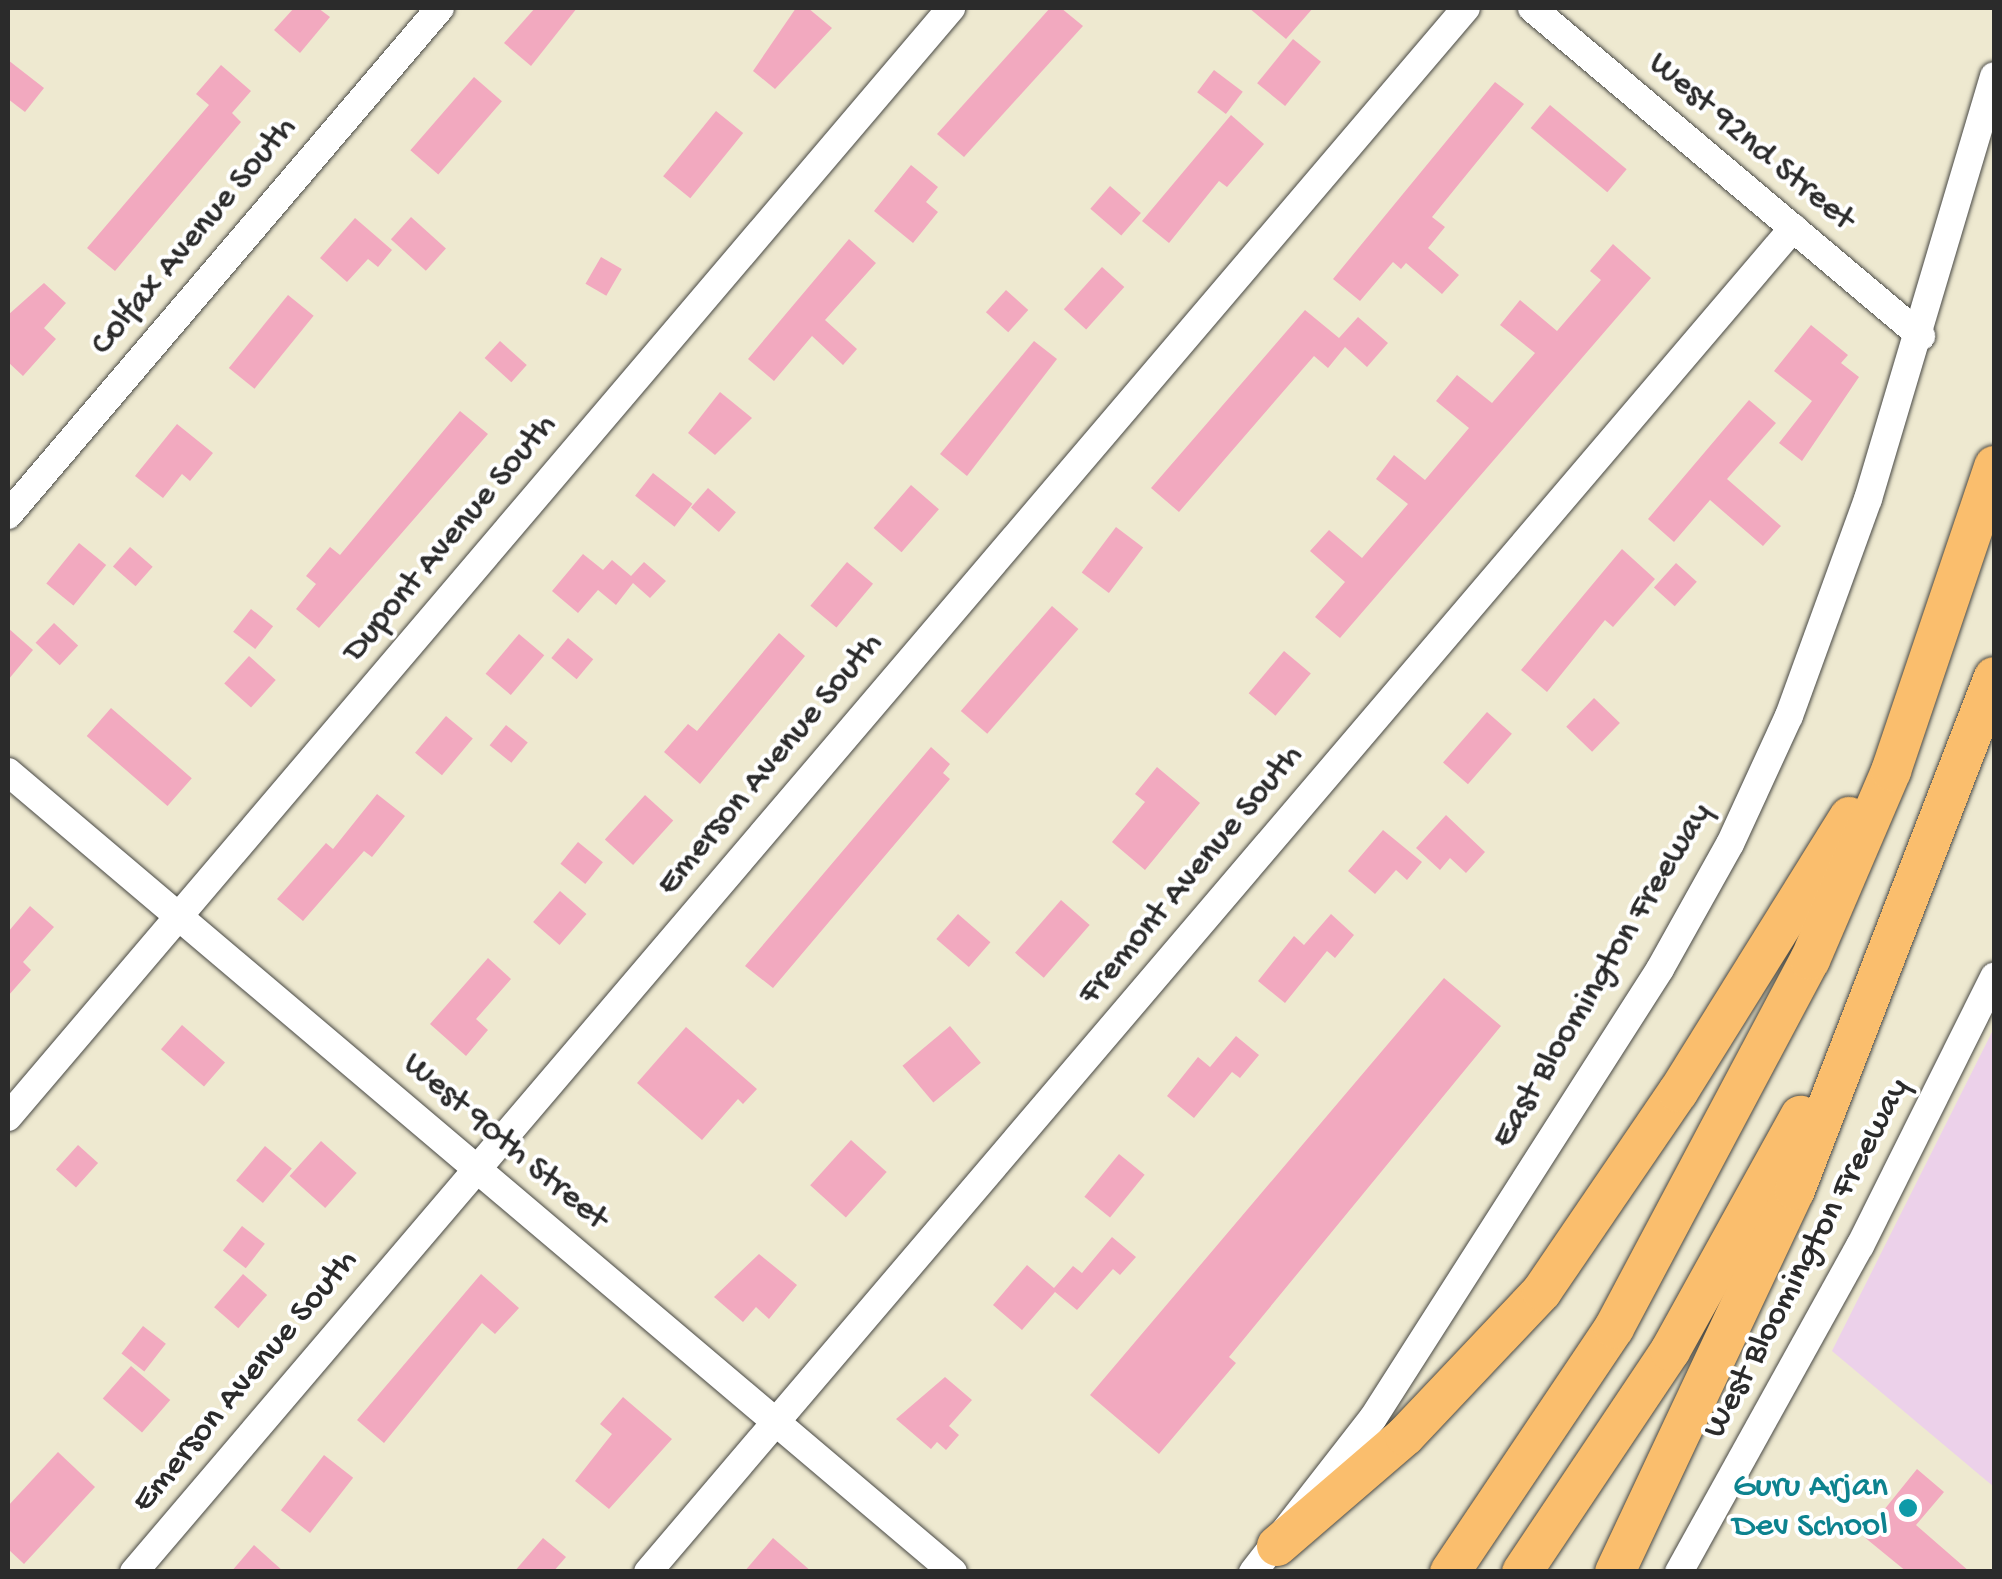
<!DOCTYPE html>
<html>
<head>
<meta charset="utf-8">
<style>
	body { margin:0 }
	#map { position:relative; width:2002px; height:1579px; overflow:hidden; background:#eee9d0; font-family:"Gochi Hand",sans-serif }
	div>[style] { position:absolute }
	[style*='--x'] { left:calc(var(--x)*1px); top:calc(var(--y)*1px); width:calc(var(--w)*1px); rotate:calc(var(--a)*1deg) }
	.built>* { inset:0; background:#ecd1ea }
	.building>* { inset:0; background:#f2a9bf; transform-origin:0 0 }
	.roads { filter:drop-shadow(0 0 2px #484844) drop-shadow(0 0 2px #484844) }
	.minor>* { height:28px; margin:-14px; padding:0 14px; transform-origin:14px; border-radius:14px; background:#fff }
	.highway>* { height:40px; margin:-20px; padding:0 20px; transform-origin:20px; border-radius:20px; background:#fabe6d }
	.dots>* { width:28px; height:28px; translate:-50% -50%; box-sizing:border-box; border:5px solid #fff; border-radius:50% }
	span { translate:-50% -50%; white-space:nowrap; text-align:center; line-height:1.15; -webkit-text-stroke:8px #fff; paint-order:stroke }
	.street-label { font-size:35px; color:#2b2b2b }
	.culture-label { font-size:35px; color:#0d838f }
	.right { translate:-100% -50%; text-align:right }
	.frame { position:absolute; inset:0; border:10px solid #2b2b2b; pointer-events:none }
</style>
</head>
<body>
<div id="map">
	<div class="built">
		<div style="clip-path:polygon(1994px 1028px,1994px 1487px,1832px 1351px)"></div>
	</div>
	<div class="building">
		<div style="clip-path:polygon(294px 8px,318px 8px,330px 17px,300px 53px,274px 30px)"></div>
		<div style="clip-path:polygon(535px 8px,577px 8px,531px 66px,504px 43px)"></div>
		<div style="clip-path:polygon(796px 8px,808px 8px,832px 28px,775px 89px,753px 71px)"></div>
		<div style="clip-path:polygon(1050px 8px,1061px 8px,1083px 26px,964px 157px,937px 134px)"></div>
		<div style="clip-path:polygon(1249px 8px,1313px 8px,1286px 39px)"></div>
		<div style="left:1293px;top:39px;width:36px;height:57px;rotate:39deg"></div>
		<div style="clip-path:polygon(8px 60px,44px 88px,25px 112px,8px 99px)"></div>
		<div style="clip-path:polygon(221px 65px,251px 91px,232px 113px,241px 122px,115px 271px,87px 248px,209px 105px,196px 94px)"></div>
		<div style="left:1214px;top:70px;width:36px;height:28px;rotate:37deg"></div>
		<div style="left:474px;top:77px;width:37px;height:97px;rotate:41deg"></div>
		<div style="clip-path:polygon(1495px 82px,1524px 104px,1432px 217px,1445px 227px,1428px 248px,1459px 275px,1442px 294px,1406px 263px,1401px 269px,1393px 262px,1360px 301px,1333px 279px)"></div>
		<div style="left:1550px;top:105px;width:100px;height:30px;rotate:40deg"></div>
		<div style="left:716px;top:111px;width:35px;height:84px;rotate:39deg"></div>
		<div style="clip-path:polygon(1231px 115px,1264px 144px,1227px 187px,1219px 181px,1169px 243px,1142px 221px)"></div>
		<div style="clip-path:polygon(911px 165px,938px 187px,926px 202px,938px 212px,913px 243px,874px 211px)"></div>
		<div style="left:1110px;top:186px;width:41px;height:30px;rotate:41deg"></div>
		<div style="left:411px;top:217px;width:47px;height:30px;rotate:42deg"></div>
		<div style="clip-path:polygon(355px 218px,392px 250px,378px 267px,368px 259px,347px 282px,320px 258px)"></div>
		<div style="clip-path:polygon(849px 239px,876px 263px,825px 320px,857px 349px,843px 365px,812px 336px,774px 381px,748px 359px)"></div>
		<div style="clip-path:polygon(1613px 244px,1651px 278px,1340px 638px,1315px 617px,1345px 582px,1310px 551px,1329px 530px,1362px 558px,1408px 504px,1376px 479px,1394px 455px,1425px 480px,1469px 428px,1436px 401px,1457px 375px,1492px 403px,1535px 353px,1500px 325px,1520px 300px,1557px 331px,1601px 280px,1590px 271px)"></div>
		<div style="left:601px;top:257px;width:24px;height:31px;rotate:30deg"></div>
		<div style="left:1102px;top:267px;width:30px;height:57px;rotate:42deg"></div>
		<div style="clip-path:polygon(44px 283px,66px 303px,44px 328px,56px 339px,23px 376px,8px 362px,8px 315px)"></div>
		<div style="left:1006px;top:290px;width:30px;height:30px;rotate:42deg"></div>
		<div style="left:288px;top:295px;width:33px;height:94px;rotate:39deg"></div>
		<div style="clip-path:polygon(1305px 310px,1339px 338px,1358px 317px,1388px 343px,1367px 367px,1345px 347px,1328px 368px,1314px 356px,1179px 512px,1151px 488px)"></div>
		<div style="clip-path:polygon(1811px 325px,1848px 355px,1841px 363px,1859px 377px,1802px 461px,1779px 443px,1812px 401px,1774px 371px)"></div>
		<div style="left:500px;top:341px;width:36px;height:23px;rotate:42deg"></div>
		<div style="clip-path:polygon(1034px 341px,1057px 359px,967px 476px,940px 454px)"></div>
		<div style="clip-path:polygon(720px 392px,752px 418px,715px 455px,688px 433px)"></div>
		<div style="clip-path:polygon(1749px 400px,1776px 423px,1727px 479px,1781px 526px,1763px 546px,1710px 500px,1674px 542px,1648px 519px)"></div>
		<div style="clip-path:polygon(460px 411px,488px 434px,319px 628px,296px 609px,316px 584px,306px 576px,330px 547px,340px 555px)"></div>
		<div style="clip-path:polygon(177px 424px,213px 453px,190px 481px,182px 474px,163px 498px,135px 476px)"></div>
		<div style="left:653px;top:473px;width:50px;height:29px;rotate:38deg"></div>
		<div style="left:911px;top:485px;width:37px;height:57px;rotate:41deg"></div>
		<div style="left:708px;top:488px;width:37px;height:26px;rotate:41deg"></div>
		<div style="left:1116px;top:527px;width:34px;height:57px;rotate:37deg"></div>
		<div style="left:79px;top:543px;width:35px;height:52px;rotate:39deg"></div>
		<div style="left:130px;top:547px;width:30px;height:26px;rotate:41deg"></div>
		<div style="clip-path:polygon(1622px 549px,1655px 579px,1613px 627px,1605px 620px,1547px 692px,1521px 670px)"></div>
		<div style="clip-path:polygon(583px 554px,603px 570px,612px 560px,631px 576px,644px 562px,666px 581px,650px 598px,633px 583px,616px 605px,598px 590px,578px 613px,552px 591px)"></div>
		<div style="left:847px;top:562px;width:34px;height:57px;rotate:40deg"></div>
		<div style="left:1676px;top:563px;width:28px;height:33px;rotate:42deg"></div>
		<div style="left:1052px;top:606px;width:35px;height:139px;rotate:41deg"></div>
		<div style="left:251px;top:609px;width:28px;height:29px;rotate:38deg"></div>
		<div style="left:54px;top:623px;width:33px;height:27px;rotate:43deg"></div>
		<div style="clip-path:polygon(8px 628px,33px 650px,8px 680px)"></div>
		<div style="clip-path:polygon(779px 633px,805px 656px,700px 784px,664px 752px,688px 724px,697px 731px)"></div>
		<div style="left:519px;top:634px;width:33px;height:52px;rotate:40deg"></div>
		<div style="left:568px;top:638px;width:33px;height:26px;rotate:40deg"></div>
		<div style="left:1284px;top:651px;width:35px;height:55px;rotate:40deg"></div>
		<div style="left:249px;top:656px;width:36px;height:37px;rotate:42deg"></div>
		<div style="left:1594px;top:698px;width:36px;height:40px;rotate:44deg"></div>
		<div style="left:111px;top:708px;width:107px;height:37px;rotate:41deg"></div>
		<div style="left:1487px;top:712px;width:33px;height:67px;rotate:41deg"></div>
		<div style="left:446px;top:716px;width:35px;height:48px;rotate:40deg"></div>
		<div style="left:506px;top:725px;width:28px;height:26px;rotate:39deg"></div>
		<div style="clip-path:polygon(931px 747px,950px 764px,943px 773px,950px 779px,773px 988px,745px 966px)"></div>
		<div style="clip-path:polygon(1157px 767px,1200px 803px,1145px 870px,1112px 842px,1145px 802px,1135px 794px)"></div>
		<div style="clip-path:polygon(377px 794px,405px 816px,372px 857px,364px 851px,303px 921px,277px 899px,326px 843px,333px 849px)"></div>
		<div style="left:645px;top:795px;width:38px;height:60px;rotate:42deg"></div>
		<div style="clip-path:polygon(1446px 815px,1485px 852px,1466px 873px,1450px 858px,1440px 870px,1416px 848px)"></div>
		<div style="clip-path:polygon(1383px 830px,1422px 862px,1407px 880px,1396px 870px,1375px 894px,1348px 871px)"></div>
		<div style="left:578px;top:842px;width:32px;height:28px;rotate:39deg"></div>
		<div style="left:560px;top:891px;width:35px;height:41px;rotate:41deg"></div>
		<div style="left:1061px;top:900px;width:38px;height:70px;rotate:41deg"></div>
		<div style="clip-path:polygon(30px 906px,54px 927px,23px 962px,31px 970px,8px 996px,8px 932px)"></div>
		<div style="left:958px;top:914px;width:43px;height:33px;rotate:41deg"></div>
		<div style="clip-path:polygon(1331px 914px,1354px 935px,1335px 958px,1327px 951px,1285px 1003px,1258px 981px,1294px 936px,1304px 945px)"></div>
		<div style="clip-path:polygon(488px 958px,511px 979px,476px 1019px,488px 1030px,466px 1056px,430px 1024px)"></div>
		<div style="clip-path:polygon(1444px 978px,1501px 1026px,1229px 1357px,1236px 1363px,1159px 1454px,1090px 1395px)"></div>
		<div style="left:182px;top:1025px;width:57px;height:32px;rotate:41deg"></div>
		<div style="left:950px;top:1026px;width:48px;height:62px;rotate:50deg"></div>
		<div style="clip-path:polygon(686px 1027px,757px 1089px,743px 1104px,738px 1099px,702px 1140px,637px 1083px)"></div>
		<div style="clip-path:polygon(1236px 1036px,1259px 1055px,1240px 1078px,1232px 1072px,1194px 1118px,1167px 1096px,1198px 1057px,1210px 1067px)"></div>
		<div style="left:851px;top:1140px;width:48px;height:61px;rotate:42deg"></div>
		<div style="left:321px;top:1141px;width:48px;height:47px;rotate:42deg"></div>
		<div style="left:78px;top:1145px;width:27px;height:33px;rotate:42deg"></div>
		<div style="left:265px;top:1146px;width:35px;height:45px;rotate:40deg"></div>
		<div style="left:1119px;top:1154px;width:33px;height:55px;rotate:39deg"></div>
		<div style="left:242px;top:1226px;width:29px;height:31px;rotate:38deg"></div>
		<div style="clip-path:polygon(1112px 1237px,1136px 1257px,1120px 1275px,1113px 1269px,1077px 1310px,1055px 1292px,1022px 1330px,993px 1305px,1027px 1265px,1054px 1288px,1073px 1266px,1082px 1273px)"></div>
		<div style="clip-path:polygon(759px 1254px,797px 1285px,769px 1319px,756px 1307px,743px 1322px,714px 1297px)"></div>
		<div style="left:243px;top:1274px;width:32px;height:44px;rotate:41deg"></div>
		<div style="clip-path:polygon(481px 1274px,519px 1308px,495px 1334px,482px 1323px,384px 1443px,357px 1420px)"></div>
		<div style="left:143px;top:1326px;width:29px;height:35px;rotate:38deg"></div>
		<div style="left:131px;top:1366px;width:52px;height:43px;rotate:41deg"></div>
		<div style="clip-path:polygon(945px 1377px,972px 1400px,949px 1426px,959px 1435px,946px 1450px,937px 1442px,931px 1449px,896px 1419px)"></div>
		<div style="clip-path:polygon(623px 1397px,672px 1439px,609px 1509px,575px 1481px,612px 1434px,600px 1424px)"></div>
		<div style="clip-path:polygon(58px 1452px,95px 1487px,24px 1564px,8px 1549px,8px 1506px)"></div>
		<div style="left:324px;top:1455px;width:37px;height:70px;rotate:38deg"></div>
		<div style="clip-path:polygon(1917px 1469px,1944px 1492px,1916px 1525px,1970px 1572px,1907px 1572px,1863px 1536px)"></div>
		<div style="clip-path:polygon(543px 1538px,566px 1557px,553px 1572px,514px 1572px)"></div>
		<div style="clip-path:polygon(773px 1538px,812px 1572px,744px 1572px)"></div>
		<div style="clip-path:polygon(254px 1545px,284px 1572px,231px 1572px)"></div>
	</div>
	<div class="roads">
		<div class="minor">
			<div style="--x:1532;--y:8;--w:509;--a:40.14"></div>
			<div style="--x:8;--y:515;--w:666;--a:-49.57"></div>
			<div style="--x:8;--y:772;--w:1238;--a:40.25"></div>
			<div style="--x:8;--y:1117;--w:1456;--a:-49.62"></div>
			<div style="--x:134;--y:1572;--w:2054;--a:-49.58"></div>
			<div style="--x:648;--y:1572;--w:1766;--a:-49.57"></div>
			<div style="--x:1253;--y:1572;--w:195;--a:-52.1"></div>
			<div style="--x:1373;--y:1418;--w:533;--a:-57.41"></div>
			<div style="--x:1660;--y:969;--w:143;--a:-60.8"></div>
			<div style="--x:1730;--y:844;--w:141;--a:-65.3"></div>
			<div style="--x:1789;--y:716;--w:231;--a:-70"></div>
			<div style="--x:1868;--y:499;--w:441;--a:-73.4"></div>
			<div style="--x:1679;--y:1572;--w:373;--a:-61"></div>
			<div style="--x:1860;--y:1246;--w:301;--a:-63.5"></div>
		</div>
		<div class="highway">
			<div style="--x:1277;--y:1546;--w:169;--a:-40.7"></div>
			<div style="--x:1405;--y:1436;--w:199;--a:-46.6"></div>
			<div style="--x:1542;--y:1291;--w:241;--a:-55.7"></div>
			<div style="--x:1678;--y:1092;--w:324;--a:-58.1"></div>
			<div style="--x:1450;--y:1572;--w:294;--a:-56.1"></div>
			<div style="--x:1614;--y:1328;--w:417;--a:-62"></div>
			<div style="--x:1810;--y:960;--w:206;--a:-66.8"></div>
			<div style="--x:1891;--y:771;--w:322;--a:-71.3"></div>
			<div style="--x:1522;--y:1572;--w:266;--a:-56.2"></div>
			<div style="--x:1670;--y:1351;--w:269;--a:-61"></div>
			<div style="--x:1615;--y:1572;--w:422;--a:-64.8"></div>
			<div style="--x:1795;--y:1190;--w:550;--a:-68.8"></div>
		</div>
	</div>
	<div class="dots">
		<div style="left:1908px;top:1508px;background:#0f9aa8"></div>
	</div>
	<div class="street-label">
		<span style="left:1750px;top:143px;rotate:40deg">West 92nd Street</span>
		<span style="left:195px;top:237px;rotate:-50deg">Colfax Avenue South</span>
		<span style="left:451px;top:539px;rotate:-50deg">Dupont Avenue South</span>
		<span style="left:771px;top:765px;rotate:-50deg">Emerson Avenue South</span>
		<span style="left:1192px;top:876px;rotate:-50deg">Fremont Avenue South</span>
		<span style="left:1603px;top:976px;rotate:-59deg">East Bloomington Freeway</span>
		<span style="left:504px;top:1143px;rotate:40deg">West 90th Street</span>
		<span style="left:1808px;top:1259px;rotate:-62deg">West Bloomington Freeway</span>
		<span style="left:246px;top:1382px;rotate:-50deg">Emerson Avenue South</span>
	</div>
	<div class="culture-label">
		<span class="right" style="left:1888px;top:1508px">Guru Arjan<br>Dev School</span>
	</div>
	<div class="frame"></div>
</div>
</body>
</html>
